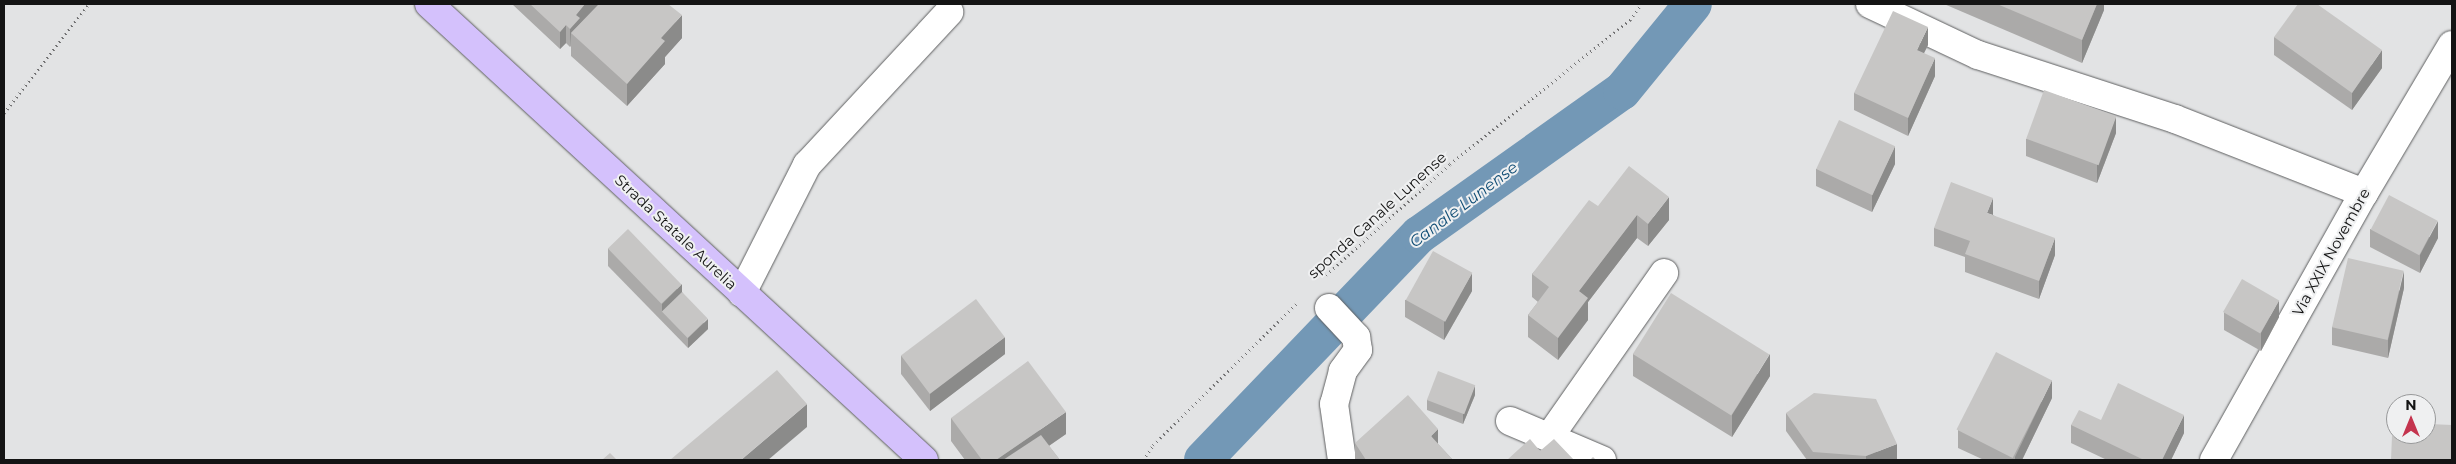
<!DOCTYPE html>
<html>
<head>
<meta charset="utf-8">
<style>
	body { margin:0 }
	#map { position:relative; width:2456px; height:464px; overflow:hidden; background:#e2e3e4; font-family:Montserrat,sans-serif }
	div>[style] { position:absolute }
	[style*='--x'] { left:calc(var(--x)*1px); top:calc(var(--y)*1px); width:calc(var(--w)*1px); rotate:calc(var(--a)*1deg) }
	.canal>* { height:38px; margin:-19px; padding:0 19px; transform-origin:19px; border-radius:19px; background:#7398b6 }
	.path>* { height:3px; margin-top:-1.5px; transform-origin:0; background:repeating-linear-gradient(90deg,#737374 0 1px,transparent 0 5px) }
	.roads { filter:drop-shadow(0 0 1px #5e5f60) drop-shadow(0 0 1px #5e5f60) }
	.minor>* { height:28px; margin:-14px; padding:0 14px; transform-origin:14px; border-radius:14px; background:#fff }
	.major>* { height:28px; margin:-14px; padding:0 14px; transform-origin:14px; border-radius:14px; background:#d4c1fc }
	.wall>* { inset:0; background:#abaaa9 }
	.shaded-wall>* { inset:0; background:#8b8b8a }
	.building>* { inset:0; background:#c7c6c5; transform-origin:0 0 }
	span { translate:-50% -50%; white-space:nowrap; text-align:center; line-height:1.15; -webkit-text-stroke:4px #eff0f1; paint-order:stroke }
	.street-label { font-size:15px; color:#141414 }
	.water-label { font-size:16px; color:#0f4d75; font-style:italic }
	.frame { position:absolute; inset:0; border:5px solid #141414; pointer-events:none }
	.north { position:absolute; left:2386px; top:394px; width:50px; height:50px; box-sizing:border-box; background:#eff0f1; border:1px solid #979899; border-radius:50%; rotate:0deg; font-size:14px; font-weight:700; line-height:20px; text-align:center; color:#141414 }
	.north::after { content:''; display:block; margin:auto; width:18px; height:22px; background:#c4344e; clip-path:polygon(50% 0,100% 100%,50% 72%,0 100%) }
</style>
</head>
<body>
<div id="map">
	<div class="canal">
		<div style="--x:1203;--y:460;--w:312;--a:-46.2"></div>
		<div style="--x:1419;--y:235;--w:249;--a:-35.4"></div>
		<div style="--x:1622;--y:91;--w:112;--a:-50.8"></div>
	</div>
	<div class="path">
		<div style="--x:4;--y:113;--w:138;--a:-52.1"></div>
		<div style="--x:1326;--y:275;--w:166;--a:-41.8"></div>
		<div style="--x:1450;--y:164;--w:231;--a:-38.7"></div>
		<div style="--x:1630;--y:20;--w:19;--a:-55"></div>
		<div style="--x:1143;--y:460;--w:18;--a:-56"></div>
		<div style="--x:1153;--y:445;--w:201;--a:-44.6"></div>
	</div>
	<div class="roads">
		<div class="minor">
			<div style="--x:1870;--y:4;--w:119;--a:25.3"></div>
			<div style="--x:1978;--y:55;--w:207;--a:18"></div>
			<div style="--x:2175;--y:119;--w:203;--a:21.4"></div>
			<div style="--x:742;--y:293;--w:144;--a:-63.1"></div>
			<div style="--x:807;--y:165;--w:209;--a:-47.1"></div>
			<div style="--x:1329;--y:308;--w:40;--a:47"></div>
			<div style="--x:1356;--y:337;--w:13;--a:81"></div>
			<div style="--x:1358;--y:350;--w:26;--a:126"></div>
			<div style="--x:1343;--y:371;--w:34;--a:105"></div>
			<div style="--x:1334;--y:404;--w:57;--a:81.9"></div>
			<div style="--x:1510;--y:421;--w:100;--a:23"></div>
			<div style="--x:1550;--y:436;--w:199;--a:-55"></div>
			<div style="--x:2214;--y:460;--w:306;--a:-60.7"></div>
			<div style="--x:2364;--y:193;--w:172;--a:-59.3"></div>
		</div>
		<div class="major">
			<div style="--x:429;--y:4;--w:673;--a:42.65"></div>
		</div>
	</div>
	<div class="wall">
		<div style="clip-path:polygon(512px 4px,668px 4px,682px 38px,665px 57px,665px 64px,627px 106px,571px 56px,571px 46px,570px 47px,566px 43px,560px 49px)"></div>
		<div style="clip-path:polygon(1944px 4px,2104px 4px,2104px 10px,2082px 63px)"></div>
		<div style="clip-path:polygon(2274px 37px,2382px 68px,2352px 110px,2274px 55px)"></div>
		<div style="clip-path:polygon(1928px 45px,1924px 53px,1935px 76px,1908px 136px,1854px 110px,1854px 93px)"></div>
		<div style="clip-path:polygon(2116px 133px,2097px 183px,2026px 156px,2026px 139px)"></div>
		<div style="clip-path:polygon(1895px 164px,1872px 212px,1816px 186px,1816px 169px)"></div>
		<div style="clip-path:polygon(1598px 206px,1669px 220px,1648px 246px,1637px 238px,1588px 302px,1588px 320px,1558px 360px,1528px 337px,1528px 315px,1538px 302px,1532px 297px,1532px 274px)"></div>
		<div style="clip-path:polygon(1993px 215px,2055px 255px,2039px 299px,1965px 272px,1965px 257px,1934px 246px,1934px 228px)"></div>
		<div style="clip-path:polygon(2370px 229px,2438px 238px,2420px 273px,2370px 247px)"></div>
		<div style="clip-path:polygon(608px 248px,682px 292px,708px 329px,688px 348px,608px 266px)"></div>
		<div style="clip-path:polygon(2404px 288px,2388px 358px,2332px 345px,2332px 327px)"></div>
		<div style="clip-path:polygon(1472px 291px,1444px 340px,1405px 317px,1405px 300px)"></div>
		<div style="clip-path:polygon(2224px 312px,2279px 317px,2261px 351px,2224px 330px)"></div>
		<div style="clip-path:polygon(1005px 354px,930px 411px,901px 374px,901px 356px)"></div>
		<div style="clip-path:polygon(1633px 354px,1770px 376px,1732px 437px,1633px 376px)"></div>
		<div style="clip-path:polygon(1475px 395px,1463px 424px,1427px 410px,1427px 400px)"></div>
		<div style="clip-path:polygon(2052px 398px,2022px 460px,1984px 460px,1958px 448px,1958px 430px)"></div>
		<div style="clip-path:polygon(1786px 413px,1897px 460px,1807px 460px,1786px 431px)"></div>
		<div style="clip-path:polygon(951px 418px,1066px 434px,1049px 446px,1060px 460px,965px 460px,951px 441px)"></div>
		<div style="clip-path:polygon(2101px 420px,2184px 433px,2171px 460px,2107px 460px,2071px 443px,2071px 425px)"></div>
		<div style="clip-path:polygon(1355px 443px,1438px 444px,1453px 460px,1355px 460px)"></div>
	</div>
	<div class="shaded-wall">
		<div style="clip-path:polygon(585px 4px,599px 4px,571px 33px,570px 47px,570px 29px,576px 15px)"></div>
		<div style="clip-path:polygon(2097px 4px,2104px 4px,2104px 10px,2082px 63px,2082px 40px)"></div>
		<div style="clip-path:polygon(682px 15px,682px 38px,665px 57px,665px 64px,627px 106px,627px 84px,661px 38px)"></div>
		<div style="clip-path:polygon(566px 25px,566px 43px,560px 49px,560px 32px)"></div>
		<div style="clip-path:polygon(1928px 27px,1928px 45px,1917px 67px,1917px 50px)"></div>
		<div style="clip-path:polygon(2382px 50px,2382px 68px,2352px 110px,2352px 93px)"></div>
		<div style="clip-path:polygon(1935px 58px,1935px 76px,1908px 136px,1908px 118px)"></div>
		<div style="clip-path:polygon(2116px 116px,2116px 133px,2097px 183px,2097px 165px)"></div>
		<div style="clip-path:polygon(1895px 146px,1895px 164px,1872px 212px,1872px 195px)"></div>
		<div style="clip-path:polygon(1669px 197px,1669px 220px,1648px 246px,1648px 224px)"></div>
		<div style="clip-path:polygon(1993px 198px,1993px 215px,1987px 213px)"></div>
		<div style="clip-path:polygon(1637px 215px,1637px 238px,1588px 302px,1588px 320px,1558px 360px,1558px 338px,1579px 291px)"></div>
		<div style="clip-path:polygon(2438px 221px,2438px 238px,2420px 273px,2420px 255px)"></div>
		<div style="clip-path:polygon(2055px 238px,2055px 255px,2039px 299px,2039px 281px)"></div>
		<div style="clip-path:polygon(2404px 271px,2404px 288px,2388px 358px,2388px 340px)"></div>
		<div style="clip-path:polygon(1472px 273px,1472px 291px,1444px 340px,1444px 322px)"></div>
		<div style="clip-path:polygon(682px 284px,682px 302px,662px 312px,662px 304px)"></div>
		<div style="clip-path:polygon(2279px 300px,2279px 317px,2261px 351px,2261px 333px)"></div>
		<div style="clip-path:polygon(708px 319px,708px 329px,688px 348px,688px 338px)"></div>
		<div style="clip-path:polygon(1005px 337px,1005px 354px,930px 411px,930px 393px)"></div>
		<div style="clip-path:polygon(1770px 354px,1770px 376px,1732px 437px,1732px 415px)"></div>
		<div style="clip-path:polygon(2052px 380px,2052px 398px,2022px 460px,2015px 460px,2015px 457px)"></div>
		<div style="clip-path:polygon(1475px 385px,1475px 395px,1463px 424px,1463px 414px)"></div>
		<div style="clip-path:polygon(807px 404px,807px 427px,768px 460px,741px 460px)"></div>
		<div style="clip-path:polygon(1066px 412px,1066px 434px,1028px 460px,996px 460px)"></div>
		<div style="clip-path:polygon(2184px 415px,2184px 433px,2171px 460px,2162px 460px)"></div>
		<div style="clip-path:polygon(1438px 429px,1438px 452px,1431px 436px)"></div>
		<div style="clip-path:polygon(1897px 444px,1897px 460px,1866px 460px,1866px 456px)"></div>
	</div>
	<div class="building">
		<div style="clip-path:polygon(530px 4px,585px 4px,576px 15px,580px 18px,570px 29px,566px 25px,560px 32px)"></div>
		<div style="clip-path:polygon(599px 4px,668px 4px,682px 15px,661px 38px,665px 41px,627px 84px,571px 33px)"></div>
		<div style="clip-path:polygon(1997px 4px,2097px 4px,2082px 40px)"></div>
		<div style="clip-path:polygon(2298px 4px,2317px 4px,2382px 50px,2352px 93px,2274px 37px)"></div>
		<div style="clip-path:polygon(1893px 11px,1928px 27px,1917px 50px,1935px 58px,1908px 118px,1854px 93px)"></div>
		<div style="left:2044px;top:90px;width:77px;height:52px;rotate:20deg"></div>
		<div style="left:1839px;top:120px;width:62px;height:54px;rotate:25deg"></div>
		<div style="clip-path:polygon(1629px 166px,1669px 197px,1648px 224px,1637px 215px,1579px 291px,1588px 298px,1558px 338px,1528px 315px,1549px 287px,1532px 274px,1589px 200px,1598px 206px)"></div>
		<div style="clip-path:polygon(1951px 182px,1993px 198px,1987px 213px,2055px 238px,2039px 281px,1965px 254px,1970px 241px,1934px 228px)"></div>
		<div style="left:2389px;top:195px;width:55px;height:39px;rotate:28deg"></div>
		<div style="left:628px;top:229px;width:77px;height:28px;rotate:46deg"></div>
		<div style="left:1433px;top:251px;width:45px;height:56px;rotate:29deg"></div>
		<div style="left:2348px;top:258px;width:57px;height:71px;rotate:13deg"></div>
		<div style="left:2242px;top:279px;width:43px;height:38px;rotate:30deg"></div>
		<div style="left:682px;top:292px;width:37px;height:28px;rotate:46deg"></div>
		<div style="left:1671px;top:293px;width:116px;height:72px;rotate:32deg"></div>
		<div style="left:976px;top:299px;width:48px;height:94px;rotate:53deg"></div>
		<div style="left:1996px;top:352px;width:63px;height:87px;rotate:27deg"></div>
		<div style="clip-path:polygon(1028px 361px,1066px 412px,996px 460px,982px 460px,951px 418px)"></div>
		<div style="clip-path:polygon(777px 370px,807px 404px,741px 460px,670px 460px)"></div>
		<div style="left:1438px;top:371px;width:40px;height:31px;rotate:21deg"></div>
		<div style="clip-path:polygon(2118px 383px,2184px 415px,2162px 460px,2144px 460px,2071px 425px,2079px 410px,2101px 420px)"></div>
		<div style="clip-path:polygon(1814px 393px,1876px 399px,1897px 444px,1866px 456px,1813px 452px,1786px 413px)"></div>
		<div style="clip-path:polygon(1408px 395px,1438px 429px,1431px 436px,1453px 460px,1366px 460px,1355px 443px)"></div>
		<div style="clip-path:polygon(2429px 424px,2452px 425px,2452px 460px,2391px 460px,2392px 436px,2428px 438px)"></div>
		<div style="clip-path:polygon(1041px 435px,1060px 460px,1003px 460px)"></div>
		<div style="clip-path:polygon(1530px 439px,1540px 451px,1554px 439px,1574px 460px,1507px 460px)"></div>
		<div style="clip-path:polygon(610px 453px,617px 460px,602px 460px)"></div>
		<div style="clip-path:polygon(1593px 457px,1596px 460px,1590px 460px)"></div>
	</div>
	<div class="street-label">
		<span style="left:1377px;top:215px;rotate:-42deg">sponda Canale Lunense</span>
		<span style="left:676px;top:232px;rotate:43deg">Strada Statale Aurelia</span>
		<span style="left:2331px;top:252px;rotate:-61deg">Via XXIX Novembre</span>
	</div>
	<div class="water-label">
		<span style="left:1464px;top:205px;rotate:-37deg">Canale Lunense</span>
	</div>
	<div class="frame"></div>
	<div class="north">N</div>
</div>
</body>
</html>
